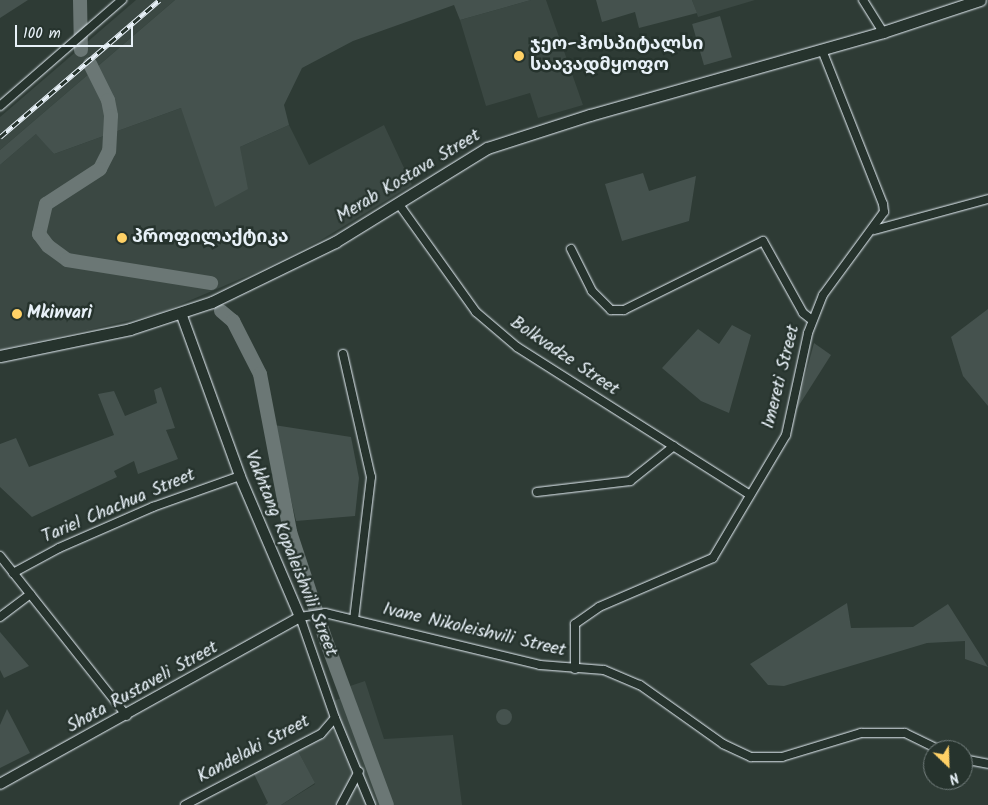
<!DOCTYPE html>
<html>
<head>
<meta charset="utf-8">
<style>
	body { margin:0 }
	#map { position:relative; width:988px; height:805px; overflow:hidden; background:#2e3b35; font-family:Kalam,"Noto Sans Georgian",sans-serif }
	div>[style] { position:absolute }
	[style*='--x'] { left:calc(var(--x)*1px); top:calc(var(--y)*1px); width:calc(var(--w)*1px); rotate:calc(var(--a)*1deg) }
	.built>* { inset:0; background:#3b4843 }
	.green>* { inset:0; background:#45524e; transform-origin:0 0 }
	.round { border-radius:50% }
	.river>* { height:14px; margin:-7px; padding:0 7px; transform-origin:7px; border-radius:7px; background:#6b7775 }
	.roads { filter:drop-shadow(0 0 1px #e8f1f8) drop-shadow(0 0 1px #e8f1f8) }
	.minor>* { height:8px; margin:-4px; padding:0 4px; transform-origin:4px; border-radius:4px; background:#26332d }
	.tertiary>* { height:10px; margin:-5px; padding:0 5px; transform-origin:5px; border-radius:5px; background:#26332d }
	.secondary>* { height:11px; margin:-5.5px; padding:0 5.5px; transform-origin:5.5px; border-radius:5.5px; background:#26332d }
	.rail>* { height:4.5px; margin-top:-2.25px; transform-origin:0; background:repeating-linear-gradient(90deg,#26332d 0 8px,#e8f1f8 0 16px); box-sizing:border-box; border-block:1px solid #e8f1f8 }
	.dots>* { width:14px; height:14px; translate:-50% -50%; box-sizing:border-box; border:2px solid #26332d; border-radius:50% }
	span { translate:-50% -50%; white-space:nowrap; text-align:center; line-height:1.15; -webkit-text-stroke:5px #26332d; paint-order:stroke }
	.poi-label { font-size:18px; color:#e8f1f8; font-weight:700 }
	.left { translate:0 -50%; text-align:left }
	.street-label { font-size:18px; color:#e8f1f8 }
	.north { position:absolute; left:923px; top:740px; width:50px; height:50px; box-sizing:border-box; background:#26332d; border:1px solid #747f7e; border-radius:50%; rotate:156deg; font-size:14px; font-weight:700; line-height:20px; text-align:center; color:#e8f1f8 }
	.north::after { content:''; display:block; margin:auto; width:18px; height:22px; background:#ffd166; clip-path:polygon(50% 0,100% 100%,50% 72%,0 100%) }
	.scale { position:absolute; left:15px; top:25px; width:118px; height:22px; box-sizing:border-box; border:2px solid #e8f1f8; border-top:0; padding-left:6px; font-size:15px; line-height:18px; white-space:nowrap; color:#e8f1f8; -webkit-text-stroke:4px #26332d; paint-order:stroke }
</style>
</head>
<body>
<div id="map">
	<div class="built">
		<div style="clip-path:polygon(136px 0,175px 0,0 150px,0 117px)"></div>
		<div style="clip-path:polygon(531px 0,546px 0,583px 105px,538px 118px,530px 93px,486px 106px,460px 20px)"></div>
		<div style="clip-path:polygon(692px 0,755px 0,698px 17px)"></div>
		<div style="clip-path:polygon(181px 108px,240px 147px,289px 125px,309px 165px,384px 125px,412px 185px,321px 240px,259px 271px,158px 314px,0 350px,0 165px,37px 133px,54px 154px)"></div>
		<div style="clip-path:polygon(365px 681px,384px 739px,453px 735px,462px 805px,281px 805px,315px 784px,297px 749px,342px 726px,334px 701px,341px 698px,338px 690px)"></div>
	</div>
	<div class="green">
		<div style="clip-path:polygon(0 0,28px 0,0 18px)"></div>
		<div style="clip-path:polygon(175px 0,531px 0,460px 20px,454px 5px,353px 41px,302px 68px,284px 105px,289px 125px,240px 147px,248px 189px,215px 207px,181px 108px,54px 154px,36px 134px,0 165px,0 150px)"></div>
		<div style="clip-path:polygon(596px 0,692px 0,697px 13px,639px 28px,635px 12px,602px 22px)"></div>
		<div style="left:720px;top:16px;width:43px;height:29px;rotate:74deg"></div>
		<div style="clip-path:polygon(643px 173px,649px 191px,696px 176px,689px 221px,622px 241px,605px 184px)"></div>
		<div style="clip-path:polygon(988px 309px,988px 406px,963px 376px,951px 337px)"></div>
		<div style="clip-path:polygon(732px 325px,751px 335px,729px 413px,701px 401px,662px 368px,698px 329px,719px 344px)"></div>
		<div style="clip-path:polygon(814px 343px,831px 355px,796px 410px)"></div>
		<div style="clip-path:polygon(161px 387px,175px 428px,166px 430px,178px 459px,138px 474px,134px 461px,114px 471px,117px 477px,32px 517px,0 487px,0 444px,16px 438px,29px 467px,114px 435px,98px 394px,114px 391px,125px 416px,157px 403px,154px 390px)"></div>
		<div style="clip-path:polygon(274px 425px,351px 437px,359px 478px,355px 516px,296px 521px)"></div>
		<div style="clip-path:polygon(847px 603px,851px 628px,913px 627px,948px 604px,988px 667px,965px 659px,965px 641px,927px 643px,784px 686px,768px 685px,750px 664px)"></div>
		<div style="clip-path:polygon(0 632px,29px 666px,4px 678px,0 670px)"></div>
		<div style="clip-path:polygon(7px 709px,30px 753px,0 768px,0 725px)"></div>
		<div class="round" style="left:496px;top:709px;width:16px;height:16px"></div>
		<div style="clip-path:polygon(297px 749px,315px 783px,281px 805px,265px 805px,268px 803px,253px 772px)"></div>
	</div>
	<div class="river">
		<div style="--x:80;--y:0;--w:50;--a:88.9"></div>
		<div style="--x:90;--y:64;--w:40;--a:63.4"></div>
		<div style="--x:108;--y:100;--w:16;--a:79"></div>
		<div style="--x:111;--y:116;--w:35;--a:93"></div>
		<div style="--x:109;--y:151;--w:20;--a:117"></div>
		<div style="--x:100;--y:169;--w:64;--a:147.1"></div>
		<div style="--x:46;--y:204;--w:31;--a:103"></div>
		<div style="--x:39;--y:234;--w:15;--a:53"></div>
		<div style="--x:48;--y:246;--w:24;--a:36"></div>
		<div style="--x:67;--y:260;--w:146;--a:9.1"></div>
		<div style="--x:221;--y:311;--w:16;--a:40"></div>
		<div style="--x:233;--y:321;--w:59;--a:63"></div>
		<div style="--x:260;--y:374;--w:161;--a:79.2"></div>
		<div style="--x:290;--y:532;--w:108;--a:71.7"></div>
		<div style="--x:324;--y:635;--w:181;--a:69.7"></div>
	</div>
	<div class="roads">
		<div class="minor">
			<div style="--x:863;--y:0;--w:38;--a:58"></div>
			<div style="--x:0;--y:106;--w:162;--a:-41"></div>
			<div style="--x:398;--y:203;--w:134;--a:54.4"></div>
			<div style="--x:476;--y:312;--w:54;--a:40.5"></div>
			<div style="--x:517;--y:347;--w:276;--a:32.4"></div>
			<div style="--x:874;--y:230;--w:118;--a:-15.2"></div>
			<div style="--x:571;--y:249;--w:47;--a:63.4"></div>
			<div style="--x:592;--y:291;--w:27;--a:45"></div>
			<div style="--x:611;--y:310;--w:13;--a:0"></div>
			<div style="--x:624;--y:310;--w:155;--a:-26.4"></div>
			<div style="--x:763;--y:241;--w:82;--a:60.9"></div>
			<div style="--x:803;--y:313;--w:11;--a:38"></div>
			<div style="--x:343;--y:354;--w:126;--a:77.2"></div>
			<div style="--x:371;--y:477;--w:143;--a:96.8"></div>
			<div style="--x:537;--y:492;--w:94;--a:-6.7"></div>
			<div style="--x:630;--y:481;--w:56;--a:-38.5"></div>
			<div style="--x:0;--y:556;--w:204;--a:51.6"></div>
			<div style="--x:13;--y:573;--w:52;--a:-28.5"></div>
			<div style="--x:59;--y:548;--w:103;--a:-23.6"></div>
			<div style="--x:153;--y:507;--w:92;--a:-19.6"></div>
			<div style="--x:0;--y:617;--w:38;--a:-37"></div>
			<div style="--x:575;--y:669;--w:45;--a:-90"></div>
			<div style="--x:575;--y:624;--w:29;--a:-35"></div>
			<div style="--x:599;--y:607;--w:124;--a:-23.3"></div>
			<div style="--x:713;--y:558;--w:143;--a:-59.3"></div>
			<div style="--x:786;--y:435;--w:104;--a:-77.8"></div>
			<div style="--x:808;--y:333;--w:41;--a:-68.5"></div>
			<div style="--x:823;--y:295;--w:103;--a:-53.7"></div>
			<div style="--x:884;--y:212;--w:8;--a:-97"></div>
			<div style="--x:883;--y:204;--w:166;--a:-111.6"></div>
			<div style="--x:963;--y:759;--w:25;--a:11"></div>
			<div style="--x:185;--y:805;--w:153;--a:-27.6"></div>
			<div style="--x:321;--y:734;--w:21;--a:-49"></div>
			<div style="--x:341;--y:805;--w:38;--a:-62"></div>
			<div style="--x:371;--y:805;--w:94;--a:-112.5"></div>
			<div style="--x:335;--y:718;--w:107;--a:-109.1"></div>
			<div style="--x:300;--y:617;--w:25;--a:-9"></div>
			<div style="--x:325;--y:613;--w:221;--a:13.6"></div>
			<div style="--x:540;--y:665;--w:64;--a:4.5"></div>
			<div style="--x:604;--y:670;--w:39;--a:23"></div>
			<div style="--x:640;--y:685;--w:102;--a:35.4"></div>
			<div style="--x:723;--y:744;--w:31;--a:25"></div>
			<div style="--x:751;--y:757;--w:31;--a:0"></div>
			<div style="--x:782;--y:757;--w:83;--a:-16.9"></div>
			<div style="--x:861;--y:733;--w:44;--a:0"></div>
			<div style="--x:905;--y:733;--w:39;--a:26"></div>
		</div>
		<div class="tertiary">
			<div style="--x:0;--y:784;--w:343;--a:-29.1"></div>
			<div style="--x:300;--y:617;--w:153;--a:-113.1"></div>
			<div style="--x:240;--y:476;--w:173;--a:-109.9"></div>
		</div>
		<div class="secondary">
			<div style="--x:0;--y:356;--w:133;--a:-11.7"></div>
			<div style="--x:130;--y:329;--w:86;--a:-18.2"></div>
			<div style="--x:212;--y:302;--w:137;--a:-26"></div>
			<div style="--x:335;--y:242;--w:179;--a:-31.7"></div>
			<div style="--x:487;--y:148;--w:108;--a:-17.8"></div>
			<div style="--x:590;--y:115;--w:305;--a:-15.8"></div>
			<div style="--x:883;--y:32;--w:102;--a:-18.3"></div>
		</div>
	</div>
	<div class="rail">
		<div style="--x:0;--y:137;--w:210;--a:-40.7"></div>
	</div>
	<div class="dots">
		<div style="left:519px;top:56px;background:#ffd166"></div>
		<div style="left:122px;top:238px;background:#ffd166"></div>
		<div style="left:17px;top:314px;background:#ffd166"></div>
	</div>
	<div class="poi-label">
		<span class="left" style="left:530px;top:56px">ჯეო-ჰოსპიტალსი<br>საავადმყოფო</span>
		<span class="left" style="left:132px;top:238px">პროფილაქტიკა</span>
		<span class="left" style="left:27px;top:314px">Mkinvari</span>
	</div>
	<div class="street-label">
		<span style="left:409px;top:177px;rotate:-31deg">Merab Kostava Street</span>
		<span style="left:564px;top:357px;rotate:34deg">Bolkvadze Street</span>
		<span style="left:782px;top:377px;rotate:-76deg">Imereti Street</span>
		<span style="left:119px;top:507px;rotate:-23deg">Tariel Chachua Street</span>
		<span style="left:290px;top:554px;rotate:68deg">Vakhtang Kopaleishvili Street</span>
		<span style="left:474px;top:631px;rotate:13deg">Ivane Nikoleishvili Street</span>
		<span style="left:143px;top:688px;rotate:-29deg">Shota Rustaveli Street</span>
		<span style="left:254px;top:750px;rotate:-28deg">Kandelaki Street</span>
	</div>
	<div class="north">N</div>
	<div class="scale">100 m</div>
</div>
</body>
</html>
